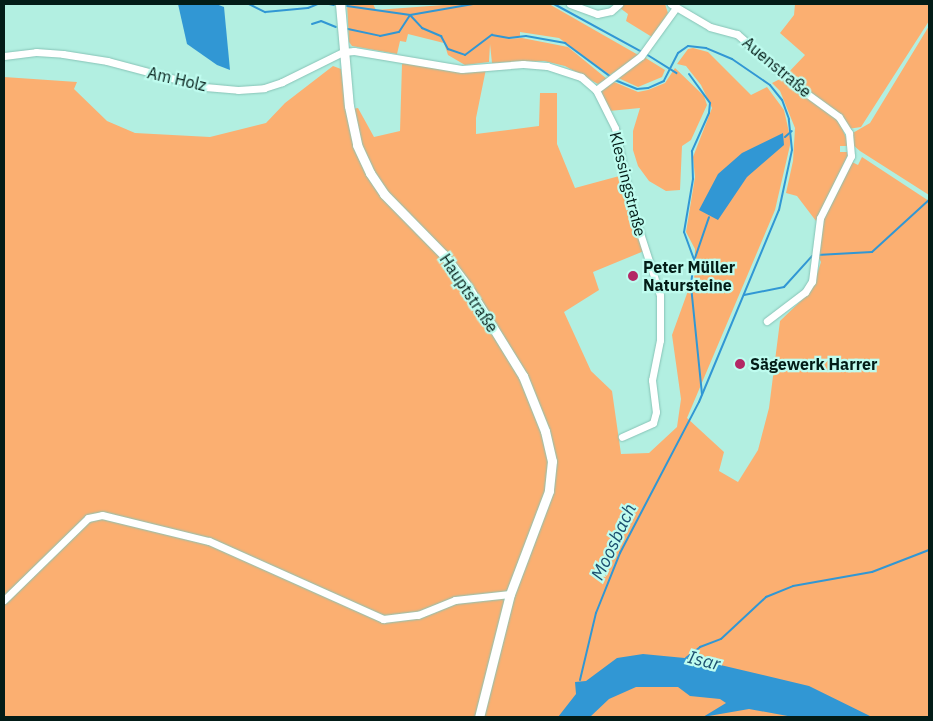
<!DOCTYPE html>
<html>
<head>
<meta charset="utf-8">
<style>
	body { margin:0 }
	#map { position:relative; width:933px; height:721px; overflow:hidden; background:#b2efe1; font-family:"IBM Plex Sans",sans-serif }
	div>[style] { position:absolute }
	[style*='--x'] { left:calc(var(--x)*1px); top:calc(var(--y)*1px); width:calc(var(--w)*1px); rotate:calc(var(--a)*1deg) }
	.green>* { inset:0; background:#fbaf71 }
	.water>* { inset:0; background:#3197d4 }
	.stream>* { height:2px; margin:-1px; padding:0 1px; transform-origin:1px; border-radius:1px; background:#3197d4 }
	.roads { filter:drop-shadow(0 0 1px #87c3b6) drop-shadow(0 0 1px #87c3b6) }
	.minor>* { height:7px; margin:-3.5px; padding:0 3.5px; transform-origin:3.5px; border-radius:3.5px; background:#fff }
	.major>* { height:9px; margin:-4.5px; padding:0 4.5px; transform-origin:4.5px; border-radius:4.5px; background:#fff }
	.dots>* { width:14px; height:14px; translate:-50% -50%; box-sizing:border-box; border:2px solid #bffcef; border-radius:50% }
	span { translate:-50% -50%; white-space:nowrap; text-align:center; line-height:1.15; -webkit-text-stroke:4.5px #bffcef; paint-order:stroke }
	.street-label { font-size:16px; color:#031c17 }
	.poi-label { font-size:16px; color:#031c17; font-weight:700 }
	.left { translate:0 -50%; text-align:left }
	.water-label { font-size:18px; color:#1b4f6f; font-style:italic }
	.frame { position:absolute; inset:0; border:5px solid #031c17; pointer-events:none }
</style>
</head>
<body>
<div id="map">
	<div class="green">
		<div style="clip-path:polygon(347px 4px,373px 4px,376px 10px,457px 4px,549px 4px,640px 56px,610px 75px,559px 38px,520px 32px,520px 37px,504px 39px,522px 38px,568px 47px,607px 79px,598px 84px,565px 66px,544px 61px,492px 63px,490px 44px,489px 62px,465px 65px,448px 55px,444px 43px,408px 34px,406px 42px,400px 41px,397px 54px,352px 46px,349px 42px)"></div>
		<div style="clip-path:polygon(624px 4px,665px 4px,668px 13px,652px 37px,626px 21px,628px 14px,620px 8px)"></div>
		<div style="clip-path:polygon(795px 4px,929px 4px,929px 21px,861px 127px,848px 129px,786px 75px,805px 55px,780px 33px,794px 15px)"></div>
		<div style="clip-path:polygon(929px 26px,929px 195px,860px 151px,853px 145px,851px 134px,870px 123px)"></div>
		<div style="clip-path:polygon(693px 48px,708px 52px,751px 95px,767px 87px,784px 110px,791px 141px,775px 210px,687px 418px,724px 452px,719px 471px,738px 482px,758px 450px,769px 408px,780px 321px,808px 294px,817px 274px,821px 262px,818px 256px,821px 221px,850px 161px,858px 165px,862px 157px,929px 201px,929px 717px,4px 717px,4px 77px,77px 82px,74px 89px,107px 121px,135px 133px,210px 137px,266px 123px,285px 103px,333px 66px,341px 69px,346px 110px,358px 108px,374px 137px,400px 131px,402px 64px,406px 62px,486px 69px,476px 118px,476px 134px,539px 126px,540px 93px,557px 93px,557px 144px,575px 188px,623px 175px,644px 251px,593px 272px,599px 290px,564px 312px,591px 371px,612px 391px,621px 454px,649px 453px,677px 427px,681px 399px,672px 335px,689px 288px,694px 287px,695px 249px,686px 232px,695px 177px,693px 157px,712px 108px,701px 85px,686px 66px,677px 64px,688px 49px)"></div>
		<div style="clip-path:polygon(644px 57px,665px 70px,662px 77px,638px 87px,616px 77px)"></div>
		<div style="clip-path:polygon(675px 68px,704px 96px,707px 105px,691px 140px,682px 146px,680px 190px,666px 191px,649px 181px,638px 166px,633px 150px,633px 131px,640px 108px,609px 111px,601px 91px,614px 82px,638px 92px,648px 90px,665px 83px)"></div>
		<div style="clip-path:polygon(782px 78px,837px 117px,848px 142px,848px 146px,840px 146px,840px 152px,847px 152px,848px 155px,816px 221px,797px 196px,786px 193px,793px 161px,795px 128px,780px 91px,772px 83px)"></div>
	</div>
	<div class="water">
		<div style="clip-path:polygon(178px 4px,216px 4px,224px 7px,230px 70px,217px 65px,187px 44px)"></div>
		<div style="clip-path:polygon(783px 133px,784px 145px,747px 177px,718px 220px,699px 210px,718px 174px,742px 153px)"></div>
		<div style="clip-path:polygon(643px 654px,695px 659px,809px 686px,872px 717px,793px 717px,749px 709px,703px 717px,726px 703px,720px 699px,690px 696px,678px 687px,636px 687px,609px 699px,590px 717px,558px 717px,576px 694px,575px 682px,586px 681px,617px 658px)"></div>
	</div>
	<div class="stream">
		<div style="--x:249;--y:4;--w:18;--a:27"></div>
		<div style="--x:265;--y:12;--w:43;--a:-5.3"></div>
		<div style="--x:308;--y:8;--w:11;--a:-22"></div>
		<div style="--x:329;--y:4;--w:5;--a:11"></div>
		<div style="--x:554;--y:4;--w:100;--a:28.6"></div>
		<div style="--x:347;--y:6;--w:64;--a:8.1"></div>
		<div style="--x:410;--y:15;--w:18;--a:47"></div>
		<div style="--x:422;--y:28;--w:21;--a:23"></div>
		<div style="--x:441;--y:36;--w:15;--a:62"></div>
		<div style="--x:448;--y:49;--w:18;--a:19"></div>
		<div style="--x:465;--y:55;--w:34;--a:-37"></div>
		<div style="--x:492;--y:35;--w:17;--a:10"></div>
		<div style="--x:509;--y:38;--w:17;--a:-7"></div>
		<div style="--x:526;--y:36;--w:40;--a:10"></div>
		<div style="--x:565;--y:43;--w:57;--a:36.5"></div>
		<div style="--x:312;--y:24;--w:9;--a:-18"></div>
		<div style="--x:321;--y:21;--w:16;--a:22"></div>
		<div style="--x:348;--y:29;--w:33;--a:12"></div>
		<div style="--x:380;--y:36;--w:19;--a:-12"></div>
		<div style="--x:399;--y:32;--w:20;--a:-57"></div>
		<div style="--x:410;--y:15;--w:64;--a:-9.9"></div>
		<div style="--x:646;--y:54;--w:36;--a:32"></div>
		<div style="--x:689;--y:74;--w:36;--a:54"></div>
		<div style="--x:710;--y:103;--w:10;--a:96"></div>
		<div style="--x:709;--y:113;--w:42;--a:114.1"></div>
		<div style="--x:692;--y:151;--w:28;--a:88"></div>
		<div style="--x:693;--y:179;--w:54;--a:99.6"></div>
		<div style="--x:684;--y:232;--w:30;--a:70"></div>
		<div style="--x:694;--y:260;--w:26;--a:97"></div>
		<div style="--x:691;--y:286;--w:109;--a:84.2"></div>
		<div style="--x:785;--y:137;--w:9;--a:-41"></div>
		<div style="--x:817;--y:255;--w:55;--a:-3.1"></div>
		<div style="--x:872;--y:252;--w:77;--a:-42.4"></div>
		<div style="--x:695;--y:258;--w:43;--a:-71.1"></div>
		<div style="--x:744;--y:295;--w:41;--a:-11.3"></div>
		<div style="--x:784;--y:287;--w:42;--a:-47.9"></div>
		<div style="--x:686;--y:658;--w:18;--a:-38"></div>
		<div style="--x:700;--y:647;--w:22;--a:-21"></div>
		<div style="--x:721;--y:639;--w:62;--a:-43"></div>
		<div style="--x:766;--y:597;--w:29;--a:-22"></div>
		<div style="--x:793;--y:586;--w:80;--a:-10"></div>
		<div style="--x:872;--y:572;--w:61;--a:-21.1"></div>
		<div style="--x:580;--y:680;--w:69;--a:-76.6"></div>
		<div style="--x:596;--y:613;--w:65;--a:-68.2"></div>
		<div style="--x:620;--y:553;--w:170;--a:-62.4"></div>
		<div style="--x:699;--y:402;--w:208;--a:-67.4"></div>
		<div style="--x:779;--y:210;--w:61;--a:-77.8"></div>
		<div style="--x:792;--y:150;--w:31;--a:-96"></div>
		<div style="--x:789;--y:119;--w:20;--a:-110"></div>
		<div style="--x:782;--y:100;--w:19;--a:-129"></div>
		<div style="--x:770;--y:85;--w:46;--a:-145.6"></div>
		<div style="--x:732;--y:59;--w:28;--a:-157"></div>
		<div style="--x:706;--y:48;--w:18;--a:-174"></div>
		<div style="--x:688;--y:46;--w:12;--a:145"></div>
		<div style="--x:678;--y:53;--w:31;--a:117"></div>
		<div style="--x:664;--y:81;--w:17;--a:156"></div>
		<div style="--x:648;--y:88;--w:11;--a:175"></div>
		<div style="--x:637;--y:89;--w:24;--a:-158"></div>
	</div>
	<div class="roads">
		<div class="minor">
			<div style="--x:570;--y:4;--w:29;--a:20"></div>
			<div style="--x:597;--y:14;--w:14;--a:-12"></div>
			<div style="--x:611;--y:11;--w:11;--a:-41"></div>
			<div style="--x:671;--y:4;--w:45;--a:30.5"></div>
			<div style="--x:710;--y:27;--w:28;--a:15"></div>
			<div style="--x:737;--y:34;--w:77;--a:41.3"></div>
			<div style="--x:795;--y:85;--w:54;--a:36"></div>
			<div style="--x:839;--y:117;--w:19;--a:58"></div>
			<div style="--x:849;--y:133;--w:23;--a:85"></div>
			<div style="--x:851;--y:156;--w:69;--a:116.6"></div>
			<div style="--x:820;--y:218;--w:64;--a:97.2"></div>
			<div style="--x:812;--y:281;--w:13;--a:122"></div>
			<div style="--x:805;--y:292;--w:48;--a:142.7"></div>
			<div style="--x:4;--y:56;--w:32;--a:-7"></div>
			<div style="--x:36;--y:52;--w:27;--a:4"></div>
			<div style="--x:63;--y:54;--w:45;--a:9"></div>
			<div style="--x:107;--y:61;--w:101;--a:14.9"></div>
			<div style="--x:205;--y:87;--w:33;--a:5"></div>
			<div style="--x:238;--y:90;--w:26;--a:-4"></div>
			<div style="--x:264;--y:88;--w:19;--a:-18"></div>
			<div style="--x:282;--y:82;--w:68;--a:-26.2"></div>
			<div style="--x:343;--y:52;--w:11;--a:-5"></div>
			<div style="--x:354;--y:51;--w:109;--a:9.5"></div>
			<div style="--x:462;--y:69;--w:61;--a:-4.7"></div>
			<div style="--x:523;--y:64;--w:24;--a:5"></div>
			<div style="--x:547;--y:66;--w:36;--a:18"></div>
			<div style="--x:581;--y:77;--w:20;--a:41"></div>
			<div style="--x:596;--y:90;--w:42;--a:63.4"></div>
			<div style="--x:615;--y:128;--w:82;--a:78"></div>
			<div style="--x:632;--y:208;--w:91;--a:72.2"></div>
			<div style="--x:660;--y:295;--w:45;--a:90"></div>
			<div style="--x:660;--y:340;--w:41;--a:101.3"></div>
			<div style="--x:652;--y:380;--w:32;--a:83"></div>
			<div style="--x:656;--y:412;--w:11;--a:105"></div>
			<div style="--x:653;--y:423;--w:34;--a:156"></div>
			<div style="--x:596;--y:90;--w:56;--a:-37.1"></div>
			<div style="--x:641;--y:56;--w:58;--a:-54.1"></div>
			<div style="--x:4;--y:600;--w:117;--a:-44.3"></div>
			<div style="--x:88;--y:518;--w:14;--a:-12"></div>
			<div style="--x:102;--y:515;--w:110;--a:13.7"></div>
			<div style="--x:209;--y:541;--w:191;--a:24.1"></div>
			<div style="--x:383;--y:619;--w:35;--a:-7"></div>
			<div style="--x:418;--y:615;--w:40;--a:-22"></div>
			<div style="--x:455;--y:600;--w:55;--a:-6.2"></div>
		</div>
		<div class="major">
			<div style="--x:340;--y:4;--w:102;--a:85"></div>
			<div style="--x:349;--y:106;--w:40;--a:78"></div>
			<div style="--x:357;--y:145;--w:31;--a:65"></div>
			<div style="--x:370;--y:173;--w:25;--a:56"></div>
			<div style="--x:384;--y:194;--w:86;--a:45.5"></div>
			<div style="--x:444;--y:255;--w:40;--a:53"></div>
			<div style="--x:468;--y:287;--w:105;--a:58.3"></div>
			<div style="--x:523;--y:376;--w:59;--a:68.2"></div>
			<div style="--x:545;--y:431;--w:31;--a:77"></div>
			<div style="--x:552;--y:461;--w:30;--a:96"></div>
			<div style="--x:549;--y:491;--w:110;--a:110.7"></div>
			<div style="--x:510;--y:594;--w:127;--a:104.1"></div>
		</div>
	</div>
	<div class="dots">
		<div style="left:633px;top:276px;background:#b32865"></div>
		<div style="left:740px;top:364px;background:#b32865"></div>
	</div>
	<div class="street-label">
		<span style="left:777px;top:67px;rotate:40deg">Auenstraße</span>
		<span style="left:177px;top:79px;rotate:13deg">Am Holz</span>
		<span style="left:628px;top:184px;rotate:76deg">Klessingstraße</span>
		<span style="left:469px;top:293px;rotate:56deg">Hauptstraße</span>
	</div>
	<div class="poi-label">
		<span class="left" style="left:643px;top:276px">Peter Müller<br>Natursteine</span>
		<span class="left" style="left:750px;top:364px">Sägewerk Harrer</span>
	</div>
	<div class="water-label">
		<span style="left:614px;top:542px;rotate:-65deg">Moosbach</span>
		<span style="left:704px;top:661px;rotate:14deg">Isar</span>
	</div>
	<div class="frame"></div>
</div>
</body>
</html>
